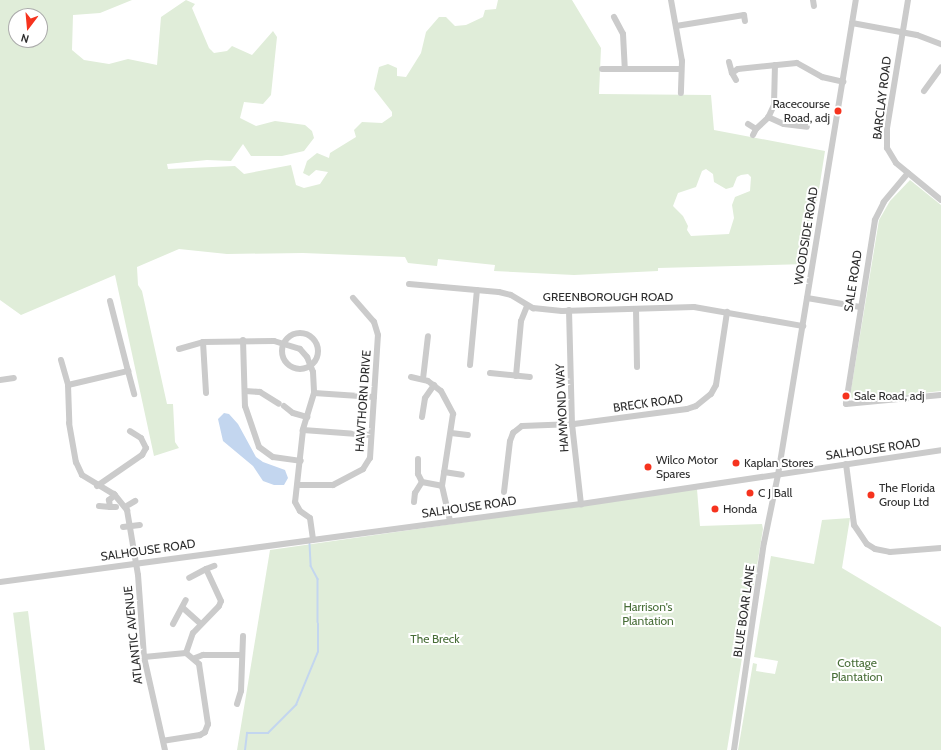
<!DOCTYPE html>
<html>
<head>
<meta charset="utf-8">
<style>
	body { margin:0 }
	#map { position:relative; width:941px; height:750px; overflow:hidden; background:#fff; font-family:Cabin,sans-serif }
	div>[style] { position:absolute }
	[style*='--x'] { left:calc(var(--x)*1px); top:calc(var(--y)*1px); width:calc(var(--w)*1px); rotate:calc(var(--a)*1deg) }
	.green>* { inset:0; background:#e0edd9; transform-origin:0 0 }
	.water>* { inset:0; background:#c3d6ef }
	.stream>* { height:1.5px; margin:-0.75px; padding:0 0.75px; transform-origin:0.75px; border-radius:0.75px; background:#c3d6ef }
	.minor>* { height:6px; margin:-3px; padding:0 3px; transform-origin:3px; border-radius:3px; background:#cbcbcb }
	.minor>.ring { margin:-3px; padding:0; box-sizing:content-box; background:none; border:6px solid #cbcbcb; border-radius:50% }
	.dots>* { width:11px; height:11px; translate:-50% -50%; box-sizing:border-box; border:2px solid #fff; border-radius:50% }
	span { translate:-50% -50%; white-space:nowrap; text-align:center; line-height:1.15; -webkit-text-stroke:4px #fff; paint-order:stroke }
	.street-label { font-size:12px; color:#2e2e2e }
	.poi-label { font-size:12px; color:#2e2e2e }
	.right { translate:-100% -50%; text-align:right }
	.left { translate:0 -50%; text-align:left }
	.park-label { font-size:12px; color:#476d37 }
	.north { position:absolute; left:8px; top:8px; width:40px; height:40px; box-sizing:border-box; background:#fff; border:1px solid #ababab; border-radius:50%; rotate:196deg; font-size:11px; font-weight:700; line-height:16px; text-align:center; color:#2e2e2e }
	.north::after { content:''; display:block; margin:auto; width:14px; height:18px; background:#f6331e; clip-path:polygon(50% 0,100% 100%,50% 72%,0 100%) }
</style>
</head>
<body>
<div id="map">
	<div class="green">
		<div style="clip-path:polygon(evenodd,0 0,132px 0,100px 13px,73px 15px,72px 50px,84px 60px,109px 64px,128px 59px,157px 65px,161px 17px,186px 0,195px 4px,192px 8px,209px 48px,214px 53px,227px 51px,232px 46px,252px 55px,273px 31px,277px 37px,271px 95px,263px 104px,244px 102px,240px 118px,256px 126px,275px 121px,305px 125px,312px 131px,314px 138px,304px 151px,282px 156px,251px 156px,243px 144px,231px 161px,207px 160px,167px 164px,168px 169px,235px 166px,244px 174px,291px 165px,296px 185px,304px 188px,320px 184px,328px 172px,316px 170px,309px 176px,303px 173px,307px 161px,317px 153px,329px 158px,330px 153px,356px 137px,354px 130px,362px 122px,382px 123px,392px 116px,392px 112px,374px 89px,379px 67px,388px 64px,397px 68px,397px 76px,406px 77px,421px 53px,426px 32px,439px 17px,446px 17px,455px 26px,466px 25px,483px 17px,485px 10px,496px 9px,498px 0,572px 0,601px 48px,599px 94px,711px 95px,714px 130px,825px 151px,808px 260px,807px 264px,658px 268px,658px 271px,574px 275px,494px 271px,495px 265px,438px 259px,437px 266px,408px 263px,405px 257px,303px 253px,227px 254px,179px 249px,137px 267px,138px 285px,142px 291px,167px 404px,173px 404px,175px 442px,179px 448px,154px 456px,115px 275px,21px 315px,0 300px,0 0,16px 16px,40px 16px,40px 40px,16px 40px,16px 16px,0 0,706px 169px,713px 174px,714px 182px,726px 189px,733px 187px,737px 177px,741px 175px,748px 174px,751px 177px,750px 191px,735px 197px,732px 205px,734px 218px,729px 234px,691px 236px,687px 230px,688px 226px,683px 216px,673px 206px,678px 193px,696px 187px,702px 171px,706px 169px)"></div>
		<div style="clip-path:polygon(910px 180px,941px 205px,941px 391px,855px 401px,850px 396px,879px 220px,890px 201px)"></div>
		<div style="clip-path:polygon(697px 489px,700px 526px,762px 524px,763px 529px,727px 750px,237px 750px,270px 550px)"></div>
		<div style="clip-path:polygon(850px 518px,842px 568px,941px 627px,941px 750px,738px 750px,753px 663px,757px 664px,756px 671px,775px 674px,778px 661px,754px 657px,771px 556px,814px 564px,822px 520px)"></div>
		<div style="left:28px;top:611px;width:140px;height:15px;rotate:83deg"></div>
	</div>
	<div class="water">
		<div style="clip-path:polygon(224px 413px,229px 414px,238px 424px,256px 457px,263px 462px,285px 470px,288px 478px,284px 485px,274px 485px,263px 481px,253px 466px,223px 441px,218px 419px)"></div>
	</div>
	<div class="stream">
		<div style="--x:310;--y:544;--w:22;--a:87"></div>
		<div style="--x:311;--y:566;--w:15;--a:62"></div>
		<div style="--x:318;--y:579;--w:43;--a:90"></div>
		<div style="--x:245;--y:750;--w:17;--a:-83"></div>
		<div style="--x:247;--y:733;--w:21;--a:0"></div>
		<div style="--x:268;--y:733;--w:40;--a:-45"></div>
		<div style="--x:296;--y:705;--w:57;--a:-67.5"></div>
		<div style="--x:318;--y:652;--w:28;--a:-90"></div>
	</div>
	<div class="minor">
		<div style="--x:671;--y:0;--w:62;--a:79.8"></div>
		<div style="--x:682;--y:61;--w:32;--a:92"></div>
		<div style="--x:813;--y:0;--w:6;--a:81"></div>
		<div style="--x:908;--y:0;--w:130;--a:99.3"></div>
		<div style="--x:887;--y:128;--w:20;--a:90"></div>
		<div style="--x:887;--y:148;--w:17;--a:59"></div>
		<div style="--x:896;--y:163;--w:58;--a:39.4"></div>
		<div style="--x:614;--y:17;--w:19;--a:62"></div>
		<div style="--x:623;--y:34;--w:35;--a:87"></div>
		<div style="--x:852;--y:23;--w:66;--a:10.5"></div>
		<div style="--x:917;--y:35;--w:26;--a:21"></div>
		<div style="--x:676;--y:26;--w:69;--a:-9.2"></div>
		<div style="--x:744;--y:15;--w:6;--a:81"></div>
		<div style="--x:729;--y:62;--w:11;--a:75"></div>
		<div style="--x:732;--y:73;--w:7;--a:-34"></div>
		<div style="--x:738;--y:69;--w:59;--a:-5.8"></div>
		<div style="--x:797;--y:63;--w:29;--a:29"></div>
		<div style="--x:822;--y:77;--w:22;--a:13"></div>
		<div style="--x:602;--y:69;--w:79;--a:0"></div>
		<div style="--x:732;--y:73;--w:8;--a:60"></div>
		<div style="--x:924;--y:91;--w:29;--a:-54"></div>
		<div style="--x:768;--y:117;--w:17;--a:24"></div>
		<div style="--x:784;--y:124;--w:23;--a:7"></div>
		<div style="--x:748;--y:124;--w:9;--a:32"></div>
		<div style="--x:753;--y:135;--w:7;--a:-63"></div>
		<div style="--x:756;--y:129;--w:16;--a:-43"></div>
		<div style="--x:768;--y:118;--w:14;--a:-65"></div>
		<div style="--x:774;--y:105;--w:40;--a:-88.6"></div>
		<div style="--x:908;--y:173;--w:38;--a:130"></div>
		<div style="--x:884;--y:202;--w:20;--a:117"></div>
		<div style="--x:875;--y:220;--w:186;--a:99"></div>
		<div style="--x:846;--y:404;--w:95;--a:-5.4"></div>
		<div style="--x:409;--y:284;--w:90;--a:5.1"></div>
		<div style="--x:499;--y:292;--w:12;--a:14"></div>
		<div style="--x:511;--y:295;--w:26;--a:31"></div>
		<div style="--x:533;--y:308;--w:29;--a:6"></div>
		<div style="--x:562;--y:311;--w:132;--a:-1.7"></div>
		<div style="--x:694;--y:307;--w:111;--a:9.9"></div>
		<div style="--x:807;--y:298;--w:54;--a:9.6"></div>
		<div style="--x:110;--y:301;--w:72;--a:75.6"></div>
		<div style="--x:636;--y:309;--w:58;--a:89"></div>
		<div style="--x:569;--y:310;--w:114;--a:88.5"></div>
		<div style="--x:572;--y:424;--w:81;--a:83.6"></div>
		<div class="ring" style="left:282px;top:333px;width:30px;height:30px"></div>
		<div style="--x:243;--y:340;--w:66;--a:88.3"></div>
		<div style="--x:245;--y:406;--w:43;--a:71.1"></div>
		<div style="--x:259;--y:447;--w:17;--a:36"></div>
		<div style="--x:273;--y:457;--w:28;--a:8"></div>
		<div style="--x:203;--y:342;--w:51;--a:86.6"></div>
		<div style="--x:179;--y:349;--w:25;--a:-16"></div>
		<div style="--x:203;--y:342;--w:71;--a:-0.8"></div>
		<div style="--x:274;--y:341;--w:27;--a:17"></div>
		<div style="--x:300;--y:349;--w:11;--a:49"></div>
		<div style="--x:307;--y:357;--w:16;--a:68"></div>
		<div style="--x:313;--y:372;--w:21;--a:87"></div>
		<div style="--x:314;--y:393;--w:39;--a:107"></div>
		<div style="--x:303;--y:430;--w:72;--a:96.3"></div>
		<div style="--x:295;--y:502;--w:10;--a:61"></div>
		<div style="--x:300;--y:511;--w:12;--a:35"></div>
		<div style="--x:310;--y:518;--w:22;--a:82"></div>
		<div style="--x:61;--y:360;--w:26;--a:74"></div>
		<div style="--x:68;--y:385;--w:38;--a:88"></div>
		<div style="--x:69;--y:423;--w:40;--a:80"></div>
		<div style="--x:76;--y:462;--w:14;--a:65"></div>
		<div style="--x:82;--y:475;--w:37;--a:31"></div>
		<div style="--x:114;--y:494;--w:21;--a:51"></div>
		<div style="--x:127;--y:510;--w:66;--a:80.4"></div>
		<div style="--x:138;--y:575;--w:82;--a:85.8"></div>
		<div style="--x:144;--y:657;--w:95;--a:77.3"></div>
		<div style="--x:470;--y:365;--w:75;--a:-84.7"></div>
		<div style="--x:490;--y:373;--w:40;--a:5.7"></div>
		<div style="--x:516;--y:376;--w:55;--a:-84.8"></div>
		<div style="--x:521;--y:321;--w:16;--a:-68"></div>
		<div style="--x:411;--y:377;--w:17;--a:13"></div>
		<div style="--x:428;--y:381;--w:16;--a:38"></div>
		<div style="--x:441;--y:391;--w:26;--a:62"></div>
		<div style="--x:453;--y:414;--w:73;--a:98.7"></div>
		<div style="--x:442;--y:486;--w:35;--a:77"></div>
		<div style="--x:423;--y:379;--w:43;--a:-83.4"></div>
		<div style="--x:0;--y:380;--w:14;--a:-8"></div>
		<div style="--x:68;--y:385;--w:62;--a:-13.1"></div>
		<div style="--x:128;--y:371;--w:24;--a:75"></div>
		<div style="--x:245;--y:391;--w:15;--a:4"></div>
		<div style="--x:260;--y:392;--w:22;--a:32"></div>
		<div style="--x:314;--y:393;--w:60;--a:3.8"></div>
		<div style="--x:284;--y:406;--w:11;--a:38"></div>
		<div style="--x:293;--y:413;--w:15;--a:16"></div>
		<div style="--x:422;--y:417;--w:19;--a:-81"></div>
		<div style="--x:425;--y:398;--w:16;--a:-55"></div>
		<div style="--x:303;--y:430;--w:68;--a:4.2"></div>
		<div style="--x:451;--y:433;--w:17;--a:7"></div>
		<div style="--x:418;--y:459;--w:15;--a:90"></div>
		<div style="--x:418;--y:474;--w:9;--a:63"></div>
		<div style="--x:422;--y:482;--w:20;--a:11"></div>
		<div style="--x:846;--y:464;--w:62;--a:82.5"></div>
		<div style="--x:854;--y:525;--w:23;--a:56"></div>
		<div style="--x:867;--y:544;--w:9;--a:32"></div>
		<div style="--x:875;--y:549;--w:15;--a:11"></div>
		<div style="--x:890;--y:552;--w:51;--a:-4.5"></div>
		<div style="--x:444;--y:472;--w:18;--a:9"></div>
		<div style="--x:299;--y:485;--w:34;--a:0"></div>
		<div style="--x:333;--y:485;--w:34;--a:-28"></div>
		<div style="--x:363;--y:469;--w:13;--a:-58"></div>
		<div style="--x:370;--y:458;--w:123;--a:-86.3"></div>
		<div style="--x:378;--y:335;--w:14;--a:-107"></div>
		<div style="--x:374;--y:322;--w:32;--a:-131"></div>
		<div style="--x:97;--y:486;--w:55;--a:-34.6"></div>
		<div style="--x:142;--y:455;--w:8;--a:-60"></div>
		<div style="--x:146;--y:448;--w:11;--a:-117"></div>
		<div style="--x:141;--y:438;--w:13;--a:-148"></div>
		<div style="--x:504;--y:492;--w:51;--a:-83.3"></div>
		<div style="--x:510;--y:441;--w:9;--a:-69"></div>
		<div style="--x:513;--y:433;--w:11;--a:-38"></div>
		<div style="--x:522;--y:426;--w:52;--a:-2.2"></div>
		<div style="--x:574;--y:424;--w:114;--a:-7.6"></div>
		<div style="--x:687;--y:409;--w:9;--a:-18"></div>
		<div style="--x:696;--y:406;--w:19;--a:-39"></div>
		<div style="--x:711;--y:394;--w:10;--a:-61"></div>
		<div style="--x:716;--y:385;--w:74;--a:-81.4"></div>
		<div style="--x:115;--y:495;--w:8;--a:140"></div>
		<div style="--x:109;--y:500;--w:7;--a:82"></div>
		<div style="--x:110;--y:507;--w:6;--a:0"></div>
		<div style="--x:414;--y:502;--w:9;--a:-84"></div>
		<div style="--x:415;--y:493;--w:13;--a:-58"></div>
		<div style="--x:99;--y:506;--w:11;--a:5"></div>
		<div style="--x:125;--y:507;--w:12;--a:-31"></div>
		<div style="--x:123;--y:527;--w:17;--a:-7"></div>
		<div style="--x:206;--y:569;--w:9;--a:-21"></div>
		<div style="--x:0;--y:582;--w:586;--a:-7.65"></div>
		<div style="--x:581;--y:504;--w:364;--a:-8.5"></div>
		<div style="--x:183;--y:608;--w:24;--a:42"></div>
		<div style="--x:173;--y:624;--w:27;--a:-62"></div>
		<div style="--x:186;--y:653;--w:21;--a:-71"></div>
		<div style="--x:193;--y:633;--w:37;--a:-46"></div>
		<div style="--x:219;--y:606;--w:5;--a:-68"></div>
		<div style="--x:221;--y:601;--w:35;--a:-115"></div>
		<div style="--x:206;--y:569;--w:19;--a:152"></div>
		<div style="--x:144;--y:657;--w:42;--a:-5.4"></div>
		<div style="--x:186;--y:653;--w:17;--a:40"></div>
		<div style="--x:199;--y:664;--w:61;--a:81.5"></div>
		<div style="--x:208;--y:724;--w:9;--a:111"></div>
		<div style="--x:205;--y:732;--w:6;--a:149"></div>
		<div style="--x:200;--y:735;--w:37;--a:171"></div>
		<div style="--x:195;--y:658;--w:9;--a:-21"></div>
		<div style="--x:203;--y:655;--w:39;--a:0"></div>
		<div style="--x:237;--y:704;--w:14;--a:-73"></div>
		<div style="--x:241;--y:691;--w:55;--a:-87.9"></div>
		<div style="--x:734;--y:750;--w:209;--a:-81.8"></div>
		<div style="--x:764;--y:543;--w:69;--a:-78.4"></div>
		<div style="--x:778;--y:475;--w:481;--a:-80.7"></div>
	</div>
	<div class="dots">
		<div style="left:838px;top:111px;background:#f6331e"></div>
		<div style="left:846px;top:396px;background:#f6331e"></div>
		<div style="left:736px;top:463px;background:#f6331e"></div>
		<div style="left:648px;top:467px;background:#f6331e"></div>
		<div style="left:750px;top:493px;background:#f6331e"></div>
		<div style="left:871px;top:495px;background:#f6331e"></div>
		<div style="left:715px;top:509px;background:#f6331e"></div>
	</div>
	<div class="street-label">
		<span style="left:882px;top:98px;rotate:-83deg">BARCLAY ROAD</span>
		<span style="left:806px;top:236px;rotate:-81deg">WOODSIDE ROAD</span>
		<span style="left:853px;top:281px;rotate:-81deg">SALE ROAD</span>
		<span style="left:608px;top:297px">GREENBOROUGH ROAD</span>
		<span style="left:363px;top:401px;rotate:-86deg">HAWTHORN DRIVE</span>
		<span style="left:648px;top:403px;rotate:-8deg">BRECK ROAD</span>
		<span style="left:562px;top:408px;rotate:-93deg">HAMMOND WAY</span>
		<span style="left:873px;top:449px;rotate:-8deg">SALHOUSE ROAD</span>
		<span style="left:469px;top:507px;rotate:-8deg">SALHOUSE ROAD</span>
		<span style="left:148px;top:550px;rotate:-8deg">SALHOUSE ROAD</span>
		<span style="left:744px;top:611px;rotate:-82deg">BLUE BOAR LANE</span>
		<span style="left:133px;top:635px;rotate:-96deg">ATLANTIC AVENUE</span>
	</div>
	<div class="poi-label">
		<span class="right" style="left:830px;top:111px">Racecourse<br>Road, adj</span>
		<span class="left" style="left:854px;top:396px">Sale Road, adj</span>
		<span class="left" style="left:656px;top:467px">Wilco Motor<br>Spares</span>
		<span class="left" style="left:744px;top:463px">Kaplan Stores</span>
		<span class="left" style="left:879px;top:495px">The Florida<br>Group Ltd</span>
		<span class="left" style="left:758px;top:493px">C J Ball</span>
		<span class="left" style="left:723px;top:509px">Honda</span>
	</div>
	<div class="park-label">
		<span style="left:648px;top:614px">Harrison's<br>Plantation</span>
		<span style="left:435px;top:639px">The Breck</span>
		<span style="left:857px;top:670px">Cottage<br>Plantation</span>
	</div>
	<div class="north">N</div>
</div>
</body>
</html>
